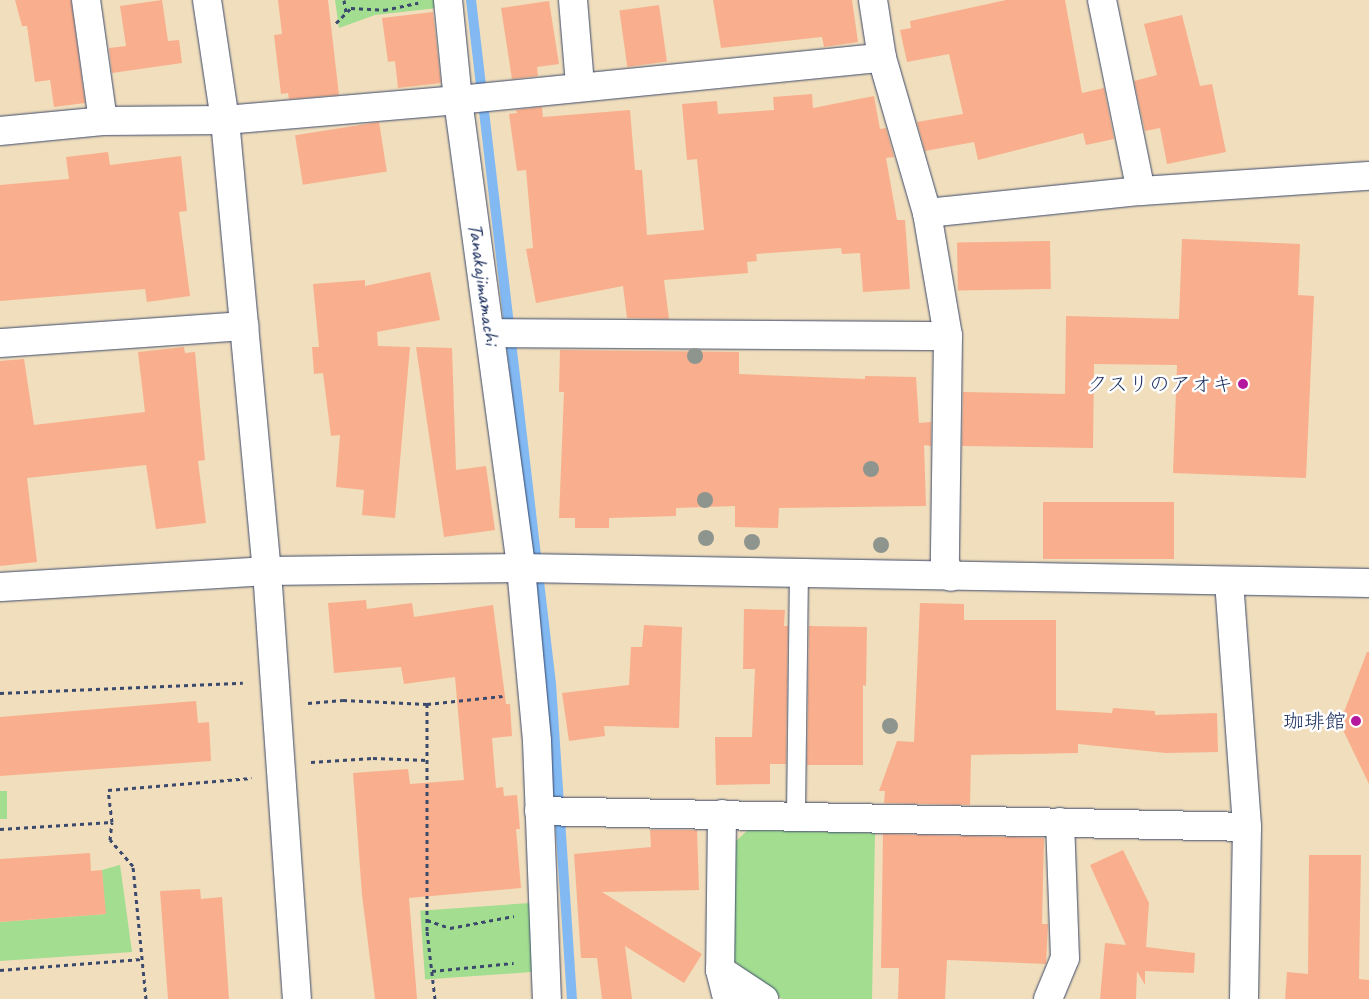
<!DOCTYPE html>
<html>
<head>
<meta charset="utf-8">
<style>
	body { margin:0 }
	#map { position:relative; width:1369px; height:999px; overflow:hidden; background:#f0debc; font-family:Caveat,"Klee One",sans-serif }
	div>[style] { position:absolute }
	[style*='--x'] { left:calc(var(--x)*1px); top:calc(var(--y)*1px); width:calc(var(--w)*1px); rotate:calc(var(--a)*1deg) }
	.green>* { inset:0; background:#a2dd90; transform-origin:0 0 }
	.stream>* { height:10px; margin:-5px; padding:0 5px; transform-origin:5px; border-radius:5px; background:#82b9f2 }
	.building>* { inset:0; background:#f9af8d; transform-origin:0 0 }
	.path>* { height:3px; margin-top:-1.5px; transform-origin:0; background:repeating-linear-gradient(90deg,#3b496c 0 4px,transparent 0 8px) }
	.roads { filter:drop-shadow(0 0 1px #3b496c) drop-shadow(0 0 1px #3b496c) }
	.lane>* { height:18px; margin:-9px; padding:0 9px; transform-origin:9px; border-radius:9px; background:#fff }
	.street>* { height:28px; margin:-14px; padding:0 14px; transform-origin:14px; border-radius:14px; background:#fff }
	.secondary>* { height:28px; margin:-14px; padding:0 14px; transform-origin:14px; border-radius:14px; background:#fff }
	.trees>* { width:16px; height:16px; margin:-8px; border-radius:50%; background:#8e958f }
	.dots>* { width:14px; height:14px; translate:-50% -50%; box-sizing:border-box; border:2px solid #fff; border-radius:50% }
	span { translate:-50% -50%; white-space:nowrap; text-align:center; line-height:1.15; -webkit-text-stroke:5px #fff; paint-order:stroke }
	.street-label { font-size:21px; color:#1b2f5e }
	.poi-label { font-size:21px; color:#1b2f5e }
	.right { translate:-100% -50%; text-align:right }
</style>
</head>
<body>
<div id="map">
	<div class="green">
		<div style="clip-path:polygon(335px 0,436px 0,437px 8px,375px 15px,339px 28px)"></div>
		<div style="left:7px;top:791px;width:28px;height:7px;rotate:90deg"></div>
		<div style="clip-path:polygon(748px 830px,875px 833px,872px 999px,782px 999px,734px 961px,736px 841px)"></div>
		<div style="clip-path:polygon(120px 865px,132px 952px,0 961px,0 922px,105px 914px,102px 870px)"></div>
		<div style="left:530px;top:903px;width:69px;height:110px;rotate:86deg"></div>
	</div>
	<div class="stream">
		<div style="--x:471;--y:0;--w:689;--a:83.33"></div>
		<div style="--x:551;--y:684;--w:316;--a:86.2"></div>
	</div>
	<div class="building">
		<div style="clip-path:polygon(15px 0,71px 0,85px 103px,54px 107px,50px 80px,35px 82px,27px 26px,22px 26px)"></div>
		<div style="clip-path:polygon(162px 0,168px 41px,179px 40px,182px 63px,112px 73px,109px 48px,126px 46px,120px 6px)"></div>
		<div style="clip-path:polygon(278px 0,328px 0,339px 95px,289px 99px,288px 93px,281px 94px,274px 35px,282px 34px)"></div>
		<div style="clip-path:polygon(713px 0,852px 0,858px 42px,824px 47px,822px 37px,721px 48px)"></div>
		<div style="clip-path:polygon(1006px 0,1065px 0,1082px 93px,1104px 88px,1114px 139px,1086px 145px,1083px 133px,978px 160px,974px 142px,925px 151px,917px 122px,963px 114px,949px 54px,907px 62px,900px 30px,911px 28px,910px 21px)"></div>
		<div style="clip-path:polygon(549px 1px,559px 64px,537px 67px,538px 76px,512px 79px,501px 8px)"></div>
		<div style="left:659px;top:5px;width:57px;height:40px;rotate:82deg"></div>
		<div style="clip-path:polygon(433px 12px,441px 83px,398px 88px,395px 61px,388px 62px,382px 18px)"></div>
		<div style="clip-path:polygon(1182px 15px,1200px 86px,1212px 84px,1226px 152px,1167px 164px,1160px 128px,1145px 131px,1134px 81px,1157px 75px,1144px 24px)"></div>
		<div style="clip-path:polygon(812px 94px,813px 108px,874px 96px,880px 129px,886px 128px,894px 157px,886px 158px,897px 220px,905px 220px,910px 289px,863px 292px,860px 253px,842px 254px,841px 248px,756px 254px,757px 261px,747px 262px,748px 273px,664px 280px,669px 319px,627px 318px,623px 286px,536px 303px,526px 249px,533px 248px,526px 170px,517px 171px,509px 114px,517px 113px,516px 110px,542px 107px,543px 117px,630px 110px,635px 170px,642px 170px,647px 235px,704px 230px,697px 159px,687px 160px,682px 104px,717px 101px,718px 114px,774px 110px,773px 97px)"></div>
		<div style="left:379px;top:122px;width:50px;height:85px;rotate:81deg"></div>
		<div style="clip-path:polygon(108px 152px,110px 165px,181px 156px,187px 211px,179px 212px,190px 296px,147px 302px,145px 289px,0 301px,0 185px,69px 179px,66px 157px)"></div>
		<div style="clip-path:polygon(1182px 239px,1300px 244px,1298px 295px,1314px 296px,1306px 478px,1173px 473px,1177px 365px,1094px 364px,1093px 448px,962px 446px,963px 392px,1065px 394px,1066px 316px,1179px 319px)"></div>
		<div style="left:1050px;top:241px;width:48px;height:93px;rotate:89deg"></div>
		<div style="clip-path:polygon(430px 272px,440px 320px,377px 332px,378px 346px,410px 347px,395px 518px,362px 515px,364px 490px,336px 487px,340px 435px,331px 436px,323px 373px,314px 374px,312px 347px,319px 347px,313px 284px,365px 280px,365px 286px)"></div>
		<div style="clip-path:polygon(184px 347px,185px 353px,195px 352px,205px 460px,198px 461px,206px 523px,156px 529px,146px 465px,27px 478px,37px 562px,0 566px,0 361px,24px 359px,34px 425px,145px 412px,138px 352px)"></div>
		<div style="clip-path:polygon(416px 347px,452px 348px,456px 470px,486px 466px,495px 530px,444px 537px)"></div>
		<div style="clip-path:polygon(560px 350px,739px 352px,739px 374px,865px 379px,865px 376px,916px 377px,919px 423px,931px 422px,931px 446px,924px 445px,926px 506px,779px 508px,778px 528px,735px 527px,735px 506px,676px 508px,676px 516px,609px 518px,609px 528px,575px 528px,575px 518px,559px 518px,564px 392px,559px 392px)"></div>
		<div style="left:1043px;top:502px;width:131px;height:57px"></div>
		<div style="clip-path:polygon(366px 600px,367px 609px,412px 603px,414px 617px,493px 605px,506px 704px,510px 704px,512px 736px,492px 738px,496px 788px,503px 787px,504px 796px,517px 795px,520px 829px,516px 829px,521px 888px,409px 898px,417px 999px,375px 999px,362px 895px,353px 773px,408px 769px,410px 784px,464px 780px,455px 677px,404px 684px,401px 667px,334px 673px,328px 603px)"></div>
		<div style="clip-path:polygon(920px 603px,964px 604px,964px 620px,1056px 620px,1056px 710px,1112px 713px,1113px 708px,1155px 711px,1155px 715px,1217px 713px,1218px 752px,1166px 753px,1078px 744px,1078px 753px,971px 755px,970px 805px,884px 803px,885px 791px,879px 791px,897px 741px,914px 742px)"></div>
		<div style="clip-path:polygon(744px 609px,785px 610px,784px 626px,788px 626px,786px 764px,770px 764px,770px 784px,716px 785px,715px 737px,752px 737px,755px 669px,743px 669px)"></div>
		<div style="clip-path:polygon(644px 625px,682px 627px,679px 728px,604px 726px,605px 736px,569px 741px,562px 693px,629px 685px,631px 647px,642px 647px)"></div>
		<div style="clip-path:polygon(809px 626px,867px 627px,866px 686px,863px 685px,863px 765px,807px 765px)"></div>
		<div style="clip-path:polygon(1367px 652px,1369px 652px,1369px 784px,1343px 730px,1344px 712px)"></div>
		<div style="clip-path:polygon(196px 701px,198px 723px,209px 722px,211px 761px,0 776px,0 717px)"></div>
		<div style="clip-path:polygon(650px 830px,697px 830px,699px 890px,602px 892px,702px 954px,684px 983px,625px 946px,632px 999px,602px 999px,597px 958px,581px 958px,574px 854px,651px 847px)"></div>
		<div style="clip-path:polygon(883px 834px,1044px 838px,1042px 924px,1048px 924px,1046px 964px,947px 960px,945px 999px,898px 999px,899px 968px,881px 968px)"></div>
		<div style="clip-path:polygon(1123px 850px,1149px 903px,1146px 947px,1195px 953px,1194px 973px,1145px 971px,1145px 985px,1137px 971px,1136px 999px,1100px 999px,1105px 943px,1126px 945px,1090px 865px)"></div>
		<div style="clip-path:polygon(90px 853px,91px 871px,102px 870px,106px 914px,0 922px,0 859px)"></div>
		<div style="clip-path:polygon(1309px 855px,1361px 855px,1359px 979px,1369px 980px,1369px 999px,1285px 999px,1287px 972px,1308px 974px)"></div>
		<div style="clip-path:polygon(200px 889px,201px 899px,222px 897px,229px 999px,168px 999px,160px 891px)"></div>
	</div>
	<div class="path">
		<div style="--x:344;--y:0;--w:13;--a:81"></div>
		<div style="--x:336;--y:23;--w:21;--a:-45"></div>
		<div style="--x:351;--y:8;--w:33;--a:3"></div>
		<div style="--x:384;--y:10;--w:35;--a:-12"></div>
		<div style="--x:0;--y:693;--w:243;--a:-2.4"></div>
		<div style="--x:308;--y:703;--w:35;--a:-5"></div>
		<div style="--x:343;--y:700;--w:84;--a:2.7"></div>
		<div style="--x:311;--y:762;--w:62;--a:-3.7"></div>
		<div style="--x:373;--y:758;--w:54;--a:2.1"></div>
		<div style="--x:0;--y:829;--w:112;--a:-3.6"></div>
		<div style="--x:427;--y:920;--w:24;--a:19"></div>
		<div style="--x:450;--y:928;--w:65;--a:-10.6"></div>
		<div style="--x:0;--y:970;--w:142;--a:-4.4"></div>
		<div style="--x:432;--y:971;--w:82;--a:-5.6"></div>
		<div style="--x:146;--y:999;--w:134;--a:-95.6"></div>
		<div style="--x:133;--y:866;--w:35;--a:-131"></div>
		<div style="--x:110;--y:840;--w:18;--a:-84"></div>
		<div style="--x:112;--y:822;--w:32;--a:-97"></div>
		<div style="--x:108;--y:790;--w:144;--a:-4.8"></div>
		<div style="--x:435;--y:999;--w:68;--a:-96.7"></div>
		<div style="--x:427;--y:931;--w:227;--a:-90"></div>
		<div style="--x:427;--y:704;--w:76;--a:-6"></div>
	</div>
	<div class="roads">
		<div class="lane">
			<div style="--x:796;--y:815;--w:241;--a:-89.3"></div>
		</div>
		<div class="street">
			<div style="--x:86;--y:0;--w:122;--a:82"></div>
			<div style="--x:448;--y:0;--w:100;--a:84.3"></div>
			<div style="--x:458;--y:100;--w:472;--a:82.3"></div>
			<div style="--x:521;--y:568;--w:174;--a:84.7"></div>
			<div style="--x:537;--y:741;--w:258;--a:87.8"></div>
			<div style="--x:573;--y:0;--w:86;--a:85.3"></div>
			<div style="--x:873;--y:0;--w:59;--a:81.2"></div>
			<div style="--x:882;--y:58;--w:161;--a:73.8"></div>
			<div style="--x:927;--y:213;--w:125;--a:80.3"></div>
			<div style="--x:948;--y:336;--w:227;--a:90.8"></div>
			<div style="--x:945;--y:563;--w:15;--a:67"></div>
			<div style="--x:1102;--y:0;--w:195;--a:78.5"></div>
			<div style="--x:0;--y:131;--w:103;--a:-5.5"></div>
			<div style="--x:103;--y:121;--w:122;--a:-0.5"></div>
			<div style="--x:225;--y:120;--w:234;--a:-4.9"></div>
			<div style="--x:458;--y:100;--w:426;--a:-5.7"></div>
			<div style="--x:927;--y:213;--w:215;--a:-5.9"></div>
			<div style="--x:1141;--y:191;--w:228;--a:-3.8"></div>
			<div style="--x:491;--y:333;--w:457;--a:0.4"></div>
			<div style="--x:0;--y:343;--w:245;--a:-4"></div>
			<div style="--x:1229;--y:581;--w:247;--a:85.8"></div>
			<div style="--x:1247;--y:827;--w:172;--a:91"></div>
			<div style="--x:0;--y:587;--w:267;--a:-3.4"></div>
			<div style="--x:539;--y:811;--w:708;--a:1.29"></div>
			<div style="--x:722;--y:814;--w:156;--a:90.7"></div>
			<div style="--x:720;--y:970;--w:30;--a:76"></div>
			<div style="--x:720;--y:970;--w:53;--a:33.4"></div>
			<div style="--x:1048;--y:999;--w:44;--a:-67.5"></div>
			<div style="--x:1065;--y:958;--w:136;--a:-92.1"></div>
		</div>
		<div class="secondary">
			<div style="--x:207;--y:0;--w:121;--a:81.5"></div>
			<div style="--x:225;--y:120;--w:453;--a:84.7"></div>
			<div style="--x:267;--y:571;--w:429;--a:86"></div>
			<div style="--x:267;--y:571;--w:254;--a:-0.7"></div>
			<div style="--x:521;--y:568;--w:848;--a:1.01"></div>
		</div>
	</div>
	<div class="trees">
		<div style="left:695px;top:356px"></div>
		<div style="left:871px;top:469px"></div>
		<div style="left:705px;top:500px"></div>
		<div style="left:706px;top:538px"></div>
		<div style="left:752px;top:542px"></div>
		<div style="left:881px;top:545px"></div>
		<div style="left:890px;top:726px"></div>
	</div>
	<div class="dots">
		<div style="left:1243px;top:384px;background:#b5179e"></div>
		<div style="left:1356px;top:721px;background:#b5179e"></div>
	</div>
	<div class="street-label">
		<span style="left:484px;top:284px;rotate:82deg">Tanakajimamachi</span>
	</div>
	<div class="poi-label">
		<span class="right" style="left:1233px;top:384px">クスリのアオキ</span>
		<span class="right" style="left:1346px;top:721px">珈琲館</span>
	</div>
</div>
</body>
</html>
